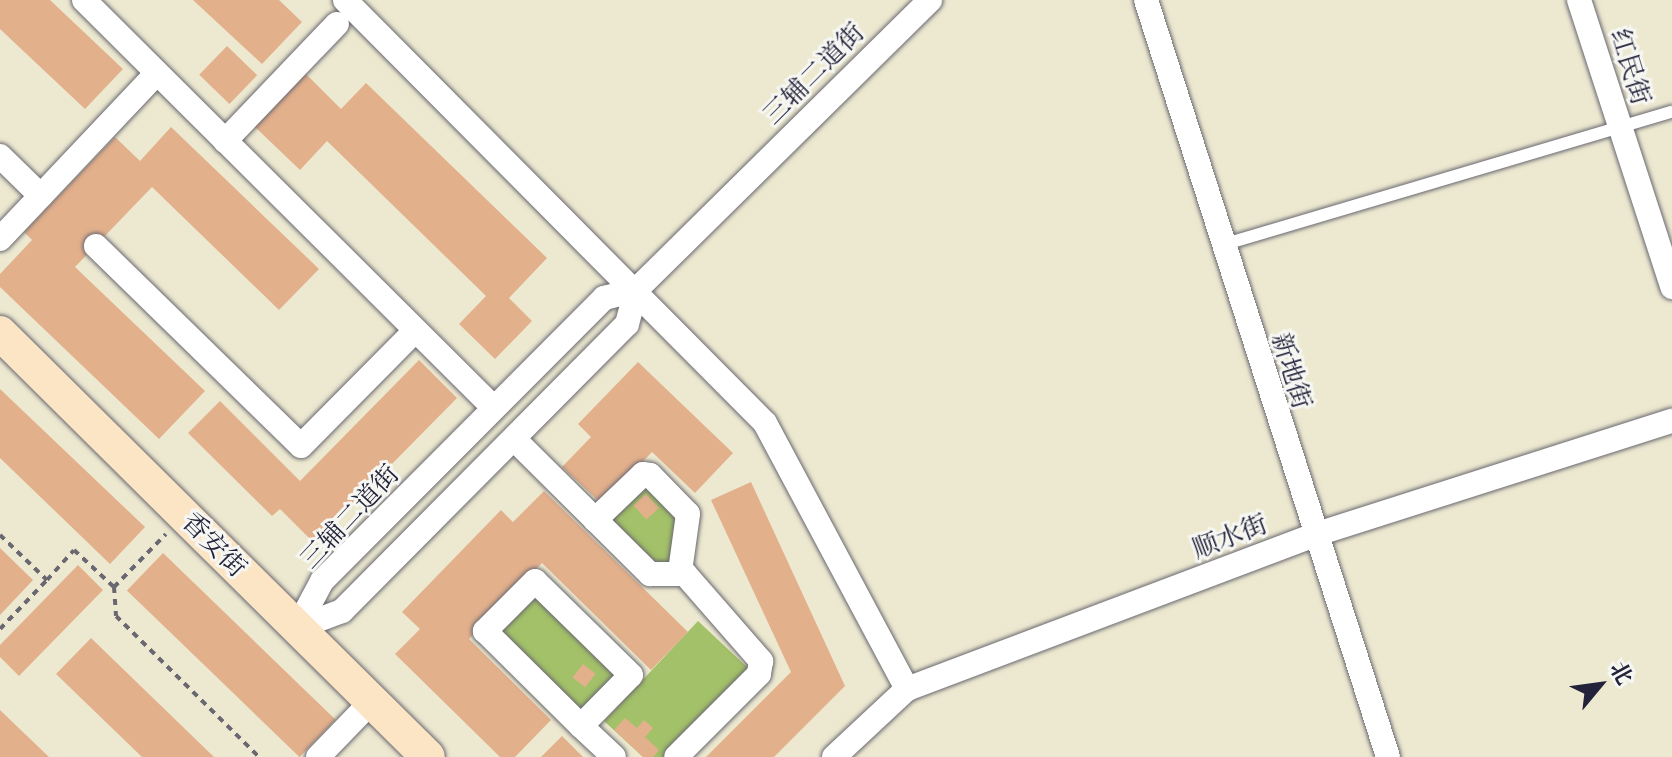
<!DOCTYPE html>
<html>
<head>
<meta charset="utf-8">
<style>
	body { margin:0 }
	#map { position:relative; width:1672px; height:757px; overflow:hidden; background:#ede9d1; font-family:Cardo,"Noto Serif SC",serif }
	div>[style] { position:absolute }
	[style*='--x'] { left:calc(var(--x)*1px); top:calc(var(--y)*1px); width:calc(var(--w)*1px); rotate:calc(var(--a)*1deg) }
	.green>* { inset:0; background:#a3c168; transform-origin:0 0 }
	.building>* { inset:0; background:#e3b08c; transform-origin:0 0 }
	.path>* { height:4px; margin-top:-2px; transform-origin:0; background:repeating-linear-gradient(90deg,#696870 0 6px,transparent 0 12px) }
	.roads { filter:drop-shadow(0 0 2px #696870) drop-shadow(0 0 2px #696870) }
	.lane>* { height:12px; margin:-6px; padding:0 6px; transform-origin:6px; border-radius:6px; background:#fff }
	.street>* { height:24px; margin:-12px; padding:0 12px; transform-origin:12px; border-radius:12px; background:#fff }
	.secondary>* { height:34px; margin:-17px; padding:0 17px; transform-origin:17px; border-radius:17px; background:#fce5c4 }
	span { translate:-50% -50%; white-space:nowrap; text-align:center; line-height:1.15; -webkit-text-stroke:6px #f6f6f2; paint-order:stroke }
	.street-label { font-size:26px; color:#22223b }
	.north { position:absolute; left:1560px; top:645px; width:80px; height:80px; -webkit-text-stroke:6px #f6f6f2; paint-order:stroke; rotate:61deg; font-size:22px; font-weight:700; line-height:32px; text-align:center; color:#22223b }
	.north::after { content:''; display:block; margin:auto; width:28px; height:36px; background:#22223b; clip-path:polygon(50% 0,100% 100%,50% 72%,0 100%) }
</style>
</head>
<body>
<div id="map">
	<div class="green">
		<div style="clip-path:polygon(643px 474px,686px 510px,680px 572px,657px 577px,595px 520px)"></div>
		<div style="left:535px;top:581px;width:134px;height:71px;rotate:44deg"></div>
		<div style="clip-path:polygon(698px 621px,748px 668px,664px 757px,643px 757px,604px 721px)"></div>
	</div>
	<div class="building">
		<div style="clip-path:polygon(0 0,50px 0,123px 69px,85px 109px,0 29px)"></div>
		<div style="clip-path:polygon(193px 0,279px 0,302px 22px,262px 64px)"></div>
		<div style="left:227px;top:46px;width:42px;height:40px;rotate:44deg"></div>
		<div style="clip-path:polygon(305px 73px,341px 109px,366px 83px,547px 258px,509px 298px,532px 321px,495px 359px,459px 324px,486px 296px,327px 141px,300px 170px,254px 126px)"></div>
		<div style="clip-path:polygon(171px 127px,319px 269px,279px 310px,152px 187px,75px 267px,205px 391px,159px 439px,0 287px,0 274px,32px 240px,24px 232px,115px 137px,140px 161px)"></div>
		<div style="clip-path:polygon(419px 360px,457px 398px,314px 543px,280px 509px,272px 516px,188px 433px,220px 401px,300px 481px)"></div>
		<div style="clip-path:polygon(638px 362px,733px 453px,695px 493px,652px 452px,602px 504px,562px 467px,591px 437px,578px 424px)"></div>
		<div style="clip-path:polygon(0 389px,145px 527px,110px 564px,0 458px)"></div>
		<div style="clip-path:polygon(751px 482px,845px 686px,774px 757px,706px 757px,791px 672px,711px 500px)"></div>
		<div style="clip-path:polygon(544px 491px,688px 632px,651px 670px,542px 563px,469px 639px,551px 720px,515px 757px,500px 757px,395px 654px,420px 629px,402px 612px,501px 510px,513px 522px)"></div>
		<div style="left:646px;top:494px;width:19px;height:17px;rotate:47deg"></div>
		<div style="clip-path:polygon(0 548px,33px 580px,0 615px)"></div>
		<div style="left:163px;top:553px;width:240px;height:52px;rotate:44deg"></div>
		<div style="clip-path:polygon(78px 565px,103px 590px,19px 676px,0 657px,0 645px)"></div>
		<div style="clip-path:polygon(91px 638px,214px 757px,142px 757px,56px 674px)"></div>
		<div style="left:583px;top:664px;width:16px;height:17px;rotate:38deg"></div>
		<div style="clip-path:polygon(0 710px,49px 757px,0 757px)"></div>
		<div style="clip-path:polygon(625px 718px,637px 728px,644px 720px,653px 728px,645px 737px,659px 750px,653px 757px,643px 757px,614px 730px)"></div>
		<div style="clip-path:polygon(562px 736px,583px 757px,541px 757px)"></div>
	</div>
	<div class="path">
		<div style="--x:0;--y:535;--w:65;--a:43.8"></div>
		<div style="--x:47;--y:580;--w:40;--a:-48"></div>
		<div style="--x:74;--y:550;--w:54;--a:42.8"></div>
		<div style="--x:114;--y:587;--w:74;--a:-45.5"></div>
		<div style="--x:114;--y:587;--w:29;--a:86"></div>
		<div style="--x:116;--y:616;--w:201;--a:44.6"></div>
		<div style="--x:0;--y:629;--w:68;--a:-46.2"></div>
	</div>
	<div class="roads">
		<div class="lane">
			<div style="--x:1222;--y:245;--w:469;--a:-16.5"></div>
		</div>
		<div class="street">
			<div style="--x:84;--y:0;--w:578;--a:44.86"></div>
			<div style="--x:345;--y:0;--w:596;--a:45.2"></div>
			<div style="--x:765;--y:423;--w:302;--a:61.9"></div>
			<div style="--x:1146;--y:0;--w:795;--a:72.27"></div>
			<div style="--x:1579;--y:0;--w:302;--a:72"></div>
			<div style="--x:225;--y:141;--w:162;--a:-46.3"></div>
			<div style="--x:0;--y:156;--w:57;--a:44.3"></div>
			<div style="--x:0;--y:239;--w:228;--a:-46.6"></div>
			<div style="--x:96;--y:246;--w:286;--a:44.3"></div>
			<div style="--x:301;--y:446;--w:162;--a:-45.3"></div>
			<div style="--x:514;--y:439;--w:192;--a:44.8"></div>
			<div style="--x:650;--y:574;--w:35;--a:0"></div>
			<div style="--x:685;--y:574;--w:116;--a:48.9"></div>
			<div style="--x:761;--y:661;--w:13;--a:99"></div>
			<div style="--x:759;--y:674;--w:117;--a:135"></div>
			<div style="--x:595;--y:520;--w:66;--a:-43.8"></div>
			<div style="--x:643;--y:474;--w:7;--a:8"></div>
			<div style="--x:650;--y:475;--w:54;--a:45.7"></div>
			<div style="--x:688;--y:514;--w:59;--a:97.9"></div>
			<div style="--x:297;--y:628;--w:48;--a:-20.7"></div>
			<div style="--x:342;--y:611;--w:404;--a:-45.2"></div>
			<div style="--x:627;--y:324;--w:35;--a:-75"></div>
			<div style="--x:636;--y:290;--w:413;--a:-44.6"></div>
			<div style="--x:297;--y:628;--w:53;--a:-62"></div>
			<div style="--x:322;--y:581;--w:400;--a:-45.1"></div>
			<div style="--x:604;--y:298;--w:33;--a:-14"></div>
			<div style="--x:581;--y:726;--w:71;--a:-45.6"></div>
			<div style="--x:631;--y:675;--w:134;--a:-135.6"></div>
			<div style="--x:535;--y:581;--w:71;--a:135"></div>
			<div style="--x:485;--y:631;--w:135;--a:44.7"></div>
			<div style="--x:581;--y:726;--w:45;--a:43.2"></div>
			<div style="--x:318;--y:757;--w:78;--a:-46"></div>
			<div style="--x:834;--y:757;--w:100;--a:-43"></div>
			<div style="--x:907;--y:689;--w:435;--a:-20.7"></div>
			<div style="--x:1314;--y:535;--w:376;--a:-17.7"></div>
		</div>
		<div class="secondary">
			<div style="--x:0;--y:333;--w:602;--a:44.73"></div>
		</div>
	</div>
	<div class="street-label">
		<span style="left:1630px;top:67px;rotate:73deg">红民街</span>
		<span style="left:814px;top:74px;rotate:-45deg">三辅二道街</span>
		<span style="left:1291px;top:371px;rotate:73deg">新地街</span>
		<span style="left:350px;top:517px;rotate:-47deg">三辅二道街</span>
		<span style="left:1230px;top:537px;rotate:-21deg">顺水街</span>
		<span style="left:214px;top:545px;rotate:45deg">香安街</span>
	</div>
	<div class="north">北</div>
</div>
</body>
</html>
